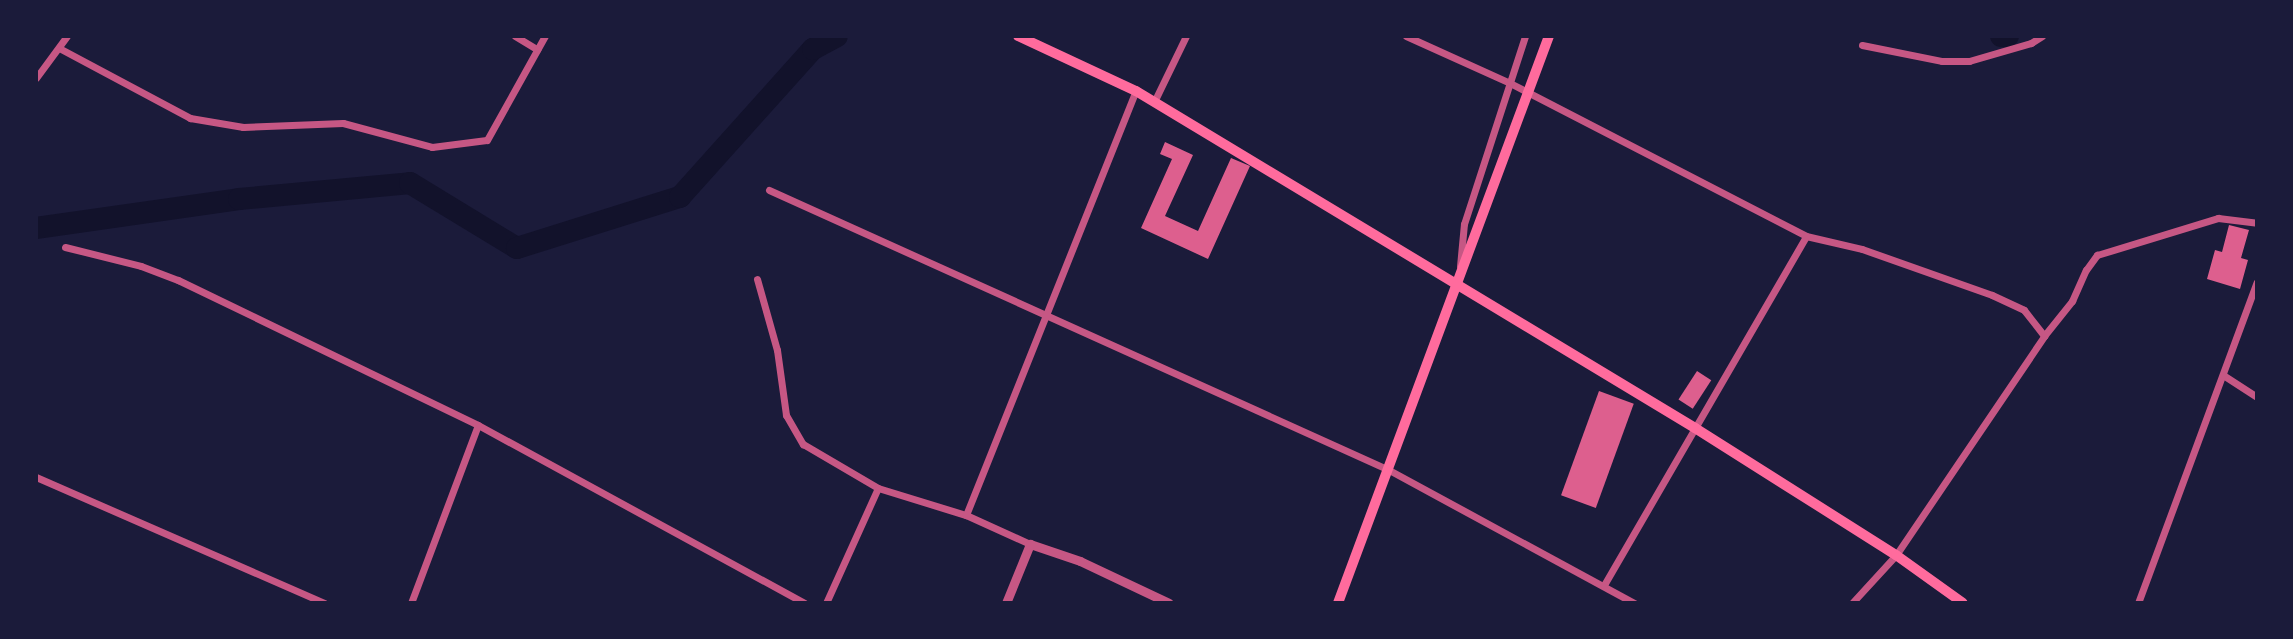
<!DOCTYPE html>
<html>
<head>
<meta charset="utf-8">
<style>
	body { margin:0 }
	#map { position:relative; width:2293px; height:639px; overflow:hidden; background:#1b1b3a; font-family:"Playfair Display",serif }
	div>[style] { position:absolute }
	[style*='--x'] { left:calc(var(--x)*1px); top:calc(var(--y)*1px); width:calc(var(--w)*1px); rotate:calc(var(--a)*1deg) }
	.river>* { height:22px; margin:-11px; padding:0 11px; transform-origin:11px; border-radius:11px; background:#12122b }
	.building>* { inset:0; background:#dd5f8e; transform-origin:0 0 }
	.minor>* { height:7px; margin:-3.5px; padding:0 3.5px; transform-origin:3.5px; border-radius:3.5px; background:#c65784 }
	.tertiary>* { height:9px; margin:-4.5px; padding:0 4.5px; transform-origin:4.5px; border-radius:4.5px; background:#c65784 }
	.secondary>* { height:10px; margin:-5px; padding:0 5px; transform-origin:5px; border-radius:5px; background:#ff6b9d }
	span { translate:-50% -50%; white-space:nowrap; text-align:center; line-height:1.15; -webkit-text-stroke:6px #1b1b3a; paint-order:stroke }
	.frame { position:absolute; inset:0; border:38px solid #1b1b3a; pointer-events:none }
</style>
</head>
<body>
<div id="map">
	<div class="river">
		<div style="--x:2001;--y:36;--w:7;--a:0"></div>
		<div style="--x:36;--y:228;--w:205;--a:-8.1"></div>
		<div style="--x:239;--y:199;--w:172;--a:-5.3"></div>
		<div style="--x:410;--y:183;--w:125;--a:31.3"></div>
		<div style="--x:517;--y:248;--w:171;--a:-17.4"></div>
		<div style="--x:680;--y:197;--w:199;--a:-48.1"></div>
		<div style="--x:813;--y:49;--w:27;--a:-28"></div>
	</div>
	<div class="building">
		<div style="clip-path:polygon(1165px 142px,1193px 155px,1165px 216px,1198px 231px,1231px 158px,1250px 166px,1208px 259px,1141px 228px,1172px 159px,1160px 154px)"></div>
		<div style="clip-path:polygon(2229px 225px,2249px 230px,2241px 258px,2248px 260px,2240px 289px,2207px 279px,2215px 250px,2222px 252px)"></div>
		<div style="left:1697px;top:371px;width:17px;height:34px;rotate:33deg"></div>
		<div style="left:1599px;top:391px;width:37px;height:111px;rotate:20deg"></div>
	</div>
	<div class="minor">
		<div style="--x:515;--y:36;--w:26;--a:31"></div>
		<div style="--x:1406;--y:36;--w:112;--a:24.3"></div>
		<div style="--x:1508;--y:82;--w:335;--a:27.3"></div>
		<div style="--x:1806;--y:236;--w:57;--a:13.1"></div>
		<div style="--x:1862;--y:249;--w:138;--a:19.5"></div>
		<div style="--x:1992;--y:295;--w:35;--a:25"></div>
		<div style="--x:2024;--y:310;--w:33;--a:52"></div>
		<div style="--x:1862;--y:45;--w:82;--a:11.3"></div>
		<div style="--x:1942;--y:61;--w:27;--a:0"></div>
		<div style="--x:1969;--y:61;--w:65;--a:-16.2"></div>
		<div style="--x:2031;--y:43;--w:13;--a:-32"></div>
		<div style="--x:59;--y:48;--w:149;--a:28.1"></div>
		<div style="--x:190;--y:118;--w:54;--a:9.6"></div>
		<div style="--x:243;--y:127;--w:100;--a:-2.3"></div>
		<div style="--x:343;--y:123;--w:92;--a:15.1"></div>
		<div style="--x:432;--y:147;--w:55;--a:-7.3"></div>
		<div style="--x:487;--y:140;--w:119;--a:-60.9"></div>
		<div style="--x:36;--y:78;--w:52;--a:-53.6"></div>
		<div style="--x:1154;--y:102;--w:73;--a:-64.1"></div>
		<div style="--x:769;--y:190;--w:680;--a:24.3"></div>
		<div style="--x:1389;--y:470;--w:279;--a:28.5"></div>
		<div style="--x:65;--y:247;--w:78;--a:14"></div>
		<div style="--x:141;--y:266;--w:40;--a:21"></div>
		<div style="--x:178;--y:280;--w:333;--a:25.8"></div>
		<div style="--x:478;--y:425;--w:372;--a:28.6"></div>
		<div style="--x:1460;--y:266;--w:42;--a:-84.6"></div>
		<div style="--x:1464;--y:224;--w:198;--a:-72"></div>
		<div style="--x:757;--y:279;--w:74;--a:74.3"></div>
		<div style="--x:777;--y:350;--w:66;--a:82.1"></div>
		<div style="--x:786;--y:415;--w:34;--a:60"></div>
		<div style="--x:803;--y:444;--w:87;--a:30.4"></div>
		<div style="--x:878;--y:488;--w:92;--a:17.1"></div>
		<div style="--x:966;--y:515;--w:70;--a:24.4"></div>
		<div style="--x:2223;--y:375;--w:40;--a:32.9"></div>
		<div style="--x:36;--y:477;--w:315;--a:23.6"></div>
		<div style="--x:966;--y:515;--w:457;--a:-68.2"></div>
		<div style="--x:1604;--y:585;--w:403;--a:-59.9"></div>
		<div style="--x:411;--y:603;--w:190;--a:-69.4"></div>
		<div style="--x:826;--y:603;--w:126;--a:-65.7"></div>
		<div style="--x:1852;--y:603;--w:65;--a:-47.5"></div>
		<div style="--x:1896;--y:555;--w:264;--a:-55.9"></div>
		<div style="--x:2044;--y:336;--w:45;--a:-51.3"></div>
		<div style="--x:2072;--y:301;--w:34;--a:-66"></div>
		<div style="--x:2086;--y:270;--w:19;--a:-54"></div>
		<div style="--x:2097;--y:255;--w:127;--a:-17"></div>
		<div style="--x:2218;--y:218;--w:39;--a:7"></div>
		<div style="--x:2138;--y:603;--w:342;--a:-69.7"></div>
	</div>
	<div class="tertiary">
		<div style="--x:1006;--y:603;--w:64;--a:-67.9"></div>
		<div style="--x:1030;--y:544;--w:53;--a:18.8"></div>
		<div style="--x:1080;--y:561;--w:98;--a:25.3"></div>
	</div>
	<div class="secondary">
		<div style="--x:1018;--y:36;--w:130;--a:25"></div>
		<div style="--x:1136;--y:91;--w:653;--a:31.08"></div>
		<div style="--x:1695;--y:428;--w:238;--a:32.3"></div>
		<div style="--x:1896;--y:555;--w:82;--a:35.6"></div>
		<div style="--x:1338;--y:603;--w:605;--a:-69.59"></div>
	</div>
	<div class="frame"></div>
</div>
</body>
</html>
